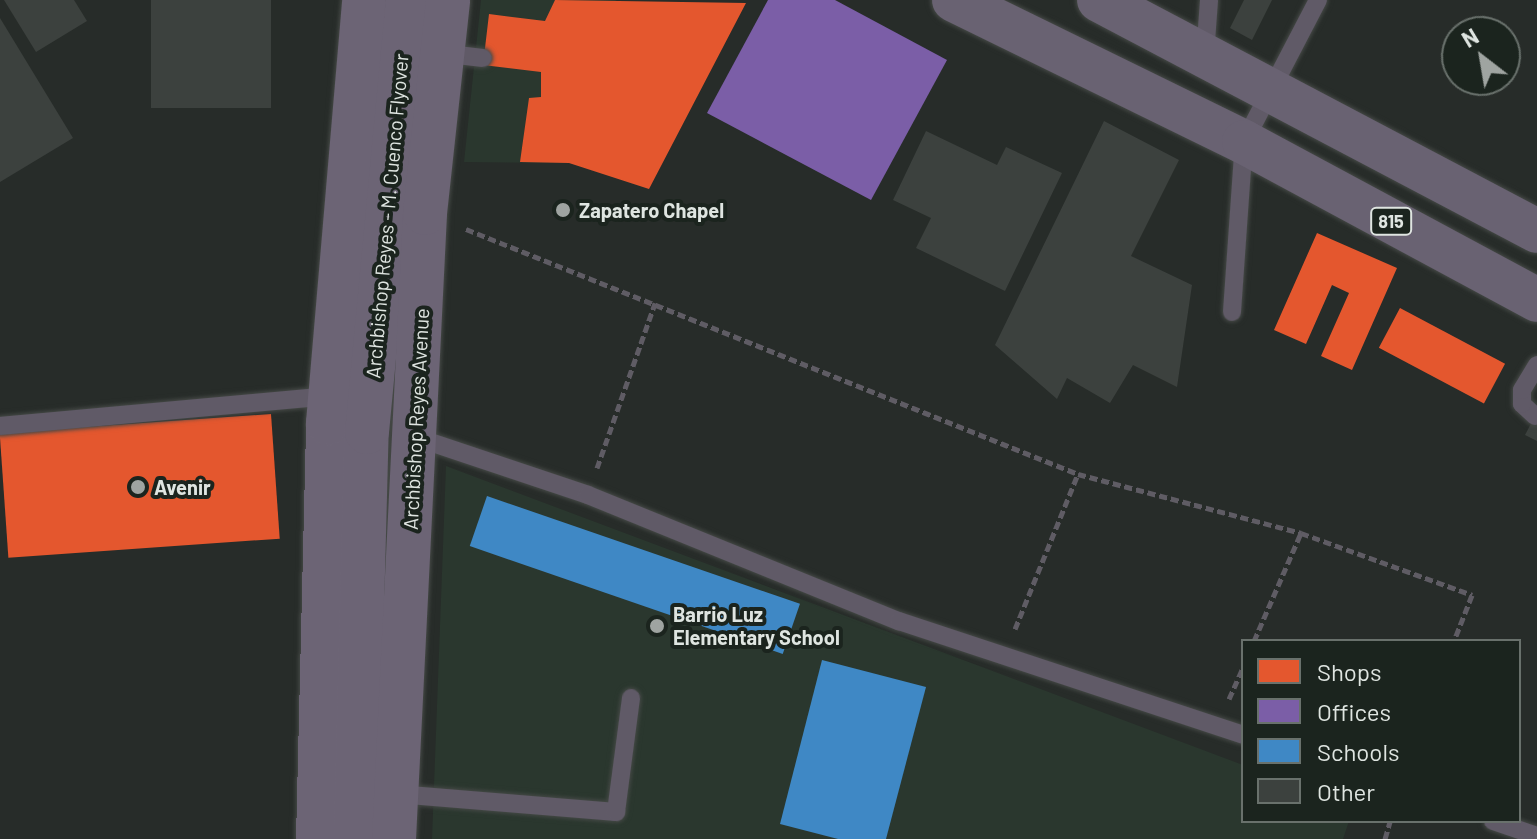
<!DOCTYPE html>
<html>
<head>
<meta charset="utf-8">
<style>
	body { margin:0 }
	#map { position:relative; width:1537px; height:839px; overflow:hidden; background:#272c29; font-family:Barlow,sans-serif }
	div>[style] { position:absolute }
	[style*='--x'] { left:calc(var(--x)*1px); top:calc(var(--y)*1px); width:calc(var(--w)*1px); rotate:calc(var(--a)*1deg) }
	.built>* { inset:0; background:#2a372e }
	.shops>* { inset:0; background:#e4572e; transform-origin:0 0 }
	.offices>* { inset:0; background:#7b5ea7 }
	.schools>* { inset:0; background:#3f88c5; transform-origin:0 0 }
	.building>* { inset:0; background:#3c413e; transform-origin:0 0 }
	.path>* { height:5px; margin-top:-2.5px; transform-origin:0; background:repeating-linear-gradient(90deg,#5f5c64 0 8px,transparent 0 12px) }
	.roads { filter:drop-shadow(0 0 2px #454946) drop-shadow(0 0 2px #454946) }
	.lane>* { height:18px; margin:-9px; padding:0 9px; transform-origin:9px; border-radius:9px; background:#605a67 }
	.secondary>* { height:44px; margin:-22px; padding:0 22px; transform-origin:22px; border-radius:22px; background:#6c6475 }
	.primary>* { height:44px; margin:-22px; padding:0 22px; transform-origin:22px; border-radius:22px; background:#696272 }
	.dots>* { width:22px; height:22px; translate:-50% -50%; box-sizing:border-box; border:4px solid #1b241e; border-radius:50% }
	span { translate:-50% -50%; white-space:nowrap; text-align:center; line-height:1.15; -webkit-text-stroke:8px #1b241e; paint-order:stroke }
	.shield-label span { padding:2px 6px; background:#1b241e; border:2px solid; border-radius:6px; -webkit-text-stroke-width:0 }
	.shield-label { font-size:18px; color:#dfe5e1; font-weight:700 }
	.poi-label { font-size:20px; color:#dfe5e1; font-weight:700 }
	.left { translate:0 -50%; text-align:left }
	.street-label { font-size:20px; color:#dfe5e1 }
	.legend { position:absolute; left:1241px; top:639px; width:280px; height:184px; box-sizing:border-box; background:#1b241e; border:2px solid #69716c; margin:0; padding:10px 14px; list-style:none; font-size:24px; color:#dfe5e1 }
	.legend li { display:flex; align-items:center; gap:16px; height:40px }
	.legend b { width:40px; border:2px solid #69716c }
	.north { position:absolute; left:1441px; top:16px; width:80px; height:80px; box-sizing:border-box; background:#1b241e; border:2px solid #69716c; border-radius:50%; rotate:329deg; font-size:22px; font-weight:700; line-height:32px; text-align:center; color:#dfe5e1 }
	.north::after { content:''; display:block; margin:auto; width:28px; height:36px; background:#9fa4a1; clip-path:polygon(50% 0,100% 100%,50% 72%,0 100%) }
</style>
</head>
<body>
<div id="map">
	<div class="built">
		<div style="clip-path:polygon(481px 0,616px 0,582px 91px,569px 163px,464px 162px)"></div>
		<div style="clip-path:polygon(446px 466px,1243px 765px,1243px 821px,1349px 821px,1343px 839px,432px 839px)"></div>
	</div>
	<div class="shops">
		<div style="clip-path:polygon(555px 0,746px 3px,649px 189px,569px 163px,520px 162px,529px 98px,541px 97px,541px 72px,483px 65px,489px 14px,545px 21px)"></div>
		<div style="clip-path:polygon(1317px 233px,1397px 268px,1352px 370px,1321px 356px,1349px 293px,1332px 285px,1306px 344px,1274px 330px)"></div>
		<div style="left:1400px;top:308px;width:119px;height:45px;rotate:28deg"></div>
		<div style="left:271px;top:414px;width:125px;height:272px;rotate:86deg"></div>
	</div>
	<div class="offices">
		<div style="clip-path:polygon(768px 0,835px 0,947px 60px,871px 200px,707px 113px)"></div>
	</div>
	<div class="schools">
		<div style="left:487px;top:496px;width:331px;height:53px;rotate:19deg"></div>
		<div style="clip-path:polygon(822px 660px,926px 687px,886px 839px,838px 839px,780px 824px)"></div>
	</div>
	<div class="building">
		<div style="clip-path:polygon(4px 0,74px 0,87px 21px,36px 52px)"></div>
		<div style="left:151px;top:0;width:120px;height:108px"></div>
		<div style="clip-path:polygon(1244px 0,1272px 0,1252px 40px,1230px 28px)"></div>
		<div style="clip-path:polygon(0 18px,73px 138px,0 182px)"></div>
		<div style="clip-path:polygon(1104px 121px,1179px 160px,1131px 256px,1192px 285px,1177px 387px,1133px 365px,1110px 403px,1067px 378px,1057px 399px,995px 345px)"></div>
		<div style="clip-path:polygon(926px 131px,997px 165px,1006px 147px,1062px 173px,1005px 291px,916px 248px,931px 218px,893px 200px)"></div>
		<div style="clip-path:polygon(1537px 412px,1537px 441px,1525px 435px)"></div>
	</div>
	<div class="path">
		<div style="--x:466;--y:229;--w:659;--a:21.82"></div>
		<div style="--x:597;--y:468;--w:175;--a:-70.6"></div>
		<div style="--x:1015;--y:629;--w:167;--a:-67.9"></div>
		<div style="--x:1078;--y:474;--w:231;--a:14.8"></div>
		<div style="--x:1254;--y:641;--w:118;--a:-66.5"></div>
		<div style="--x:1301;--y:533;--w:182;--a:19.9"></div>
		<div style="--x:1472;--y:595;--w:49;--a:111.4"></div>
		<div style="--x:1229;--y:699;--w:35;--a:-66"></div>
		<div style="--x:1385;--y:839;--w:19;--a:-74"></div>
	</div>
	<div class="roads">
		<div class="lane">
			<div style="--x:440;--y:53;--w:43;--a:6.6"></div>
			<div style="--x:1205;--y:55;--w:55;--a:-85.8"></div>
			<div style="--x:1232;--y:312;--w:170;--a:-86"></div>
			<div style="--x:1244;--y:142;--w:160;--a:-62.5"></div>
			<div style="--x:1535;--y:416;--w:18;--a:-137"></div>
			<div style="--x:1522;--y:404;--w:14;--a:-90"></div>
			<div style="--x:1522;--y:390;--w:29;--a:-59"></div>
			<div style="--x:0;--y:426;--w:331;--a:-5.2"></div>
			<div style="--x:415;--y:437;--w:182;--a:18.5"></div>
			<div style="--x:588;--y:495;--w:336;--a:22.1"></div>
			<div style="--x:899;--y:621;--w:362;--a:18.3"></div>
			<div style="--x:397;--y:794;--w:220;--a:4.7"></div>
			<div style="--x:616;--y:812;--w:115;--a:-82.5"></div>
			<div style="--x:1493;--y:821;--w:46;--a:18.8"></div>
		</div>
		<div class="secondary">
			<div style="--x:318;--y:839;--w:416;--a:-88.6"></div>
			<div style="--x:328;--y:423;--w:425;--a:-85.1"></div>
			<div style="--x:356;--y:839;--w:407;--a:-88.5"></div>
			<div style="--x:367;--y:432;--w:434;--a:-84.6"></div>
			<div style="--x:394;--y:839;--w:627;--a:-87.16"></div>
			<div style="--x:425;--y:213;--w:214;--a:-83.8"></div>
		</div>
		<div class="primary">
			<div style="--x:954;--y:0;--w:323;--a:26.1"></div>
			<div style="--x:1244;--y:142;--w:333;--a:28.3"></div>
			<div style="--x:1099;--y:0;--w:495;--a:27.8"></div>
		</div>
	</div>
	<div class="dots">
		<div style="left:563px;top:210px;background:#9fa4a1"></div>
		<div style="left:138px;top:487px;background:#9fa4a1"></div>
		<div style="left:657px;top:626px;background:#9fa4a1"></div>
	</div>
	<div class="shield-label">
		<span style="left:1391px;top:221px">815</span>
	</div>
	<div class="poi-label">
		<span class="left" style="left:579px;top:210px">Zapatero Chapel</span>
		<span class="left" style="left:154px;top:487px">Avenir</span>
		<span class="left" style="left:673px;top:626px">Barrio Luz<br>Elementary School</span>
	</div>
	<div class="street-label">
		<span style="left:387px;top:216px;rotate:-85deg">Archbishop Reyes - M. Cuenco Flyover</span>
		<span style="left:416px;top:419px;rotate:-87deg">Archbishop Reyes Avenue</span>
	</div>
	<ul class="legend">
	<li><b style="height:22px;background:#e4572e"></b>Shops</li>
	<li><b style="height:22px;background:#7b5ea7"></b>Offices</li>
	<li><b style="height:22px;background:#3f88c5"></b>Schools</li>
	<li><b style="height:22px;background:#3c413e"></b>Other</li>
	</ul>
	<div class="north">N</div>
</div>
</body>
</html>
